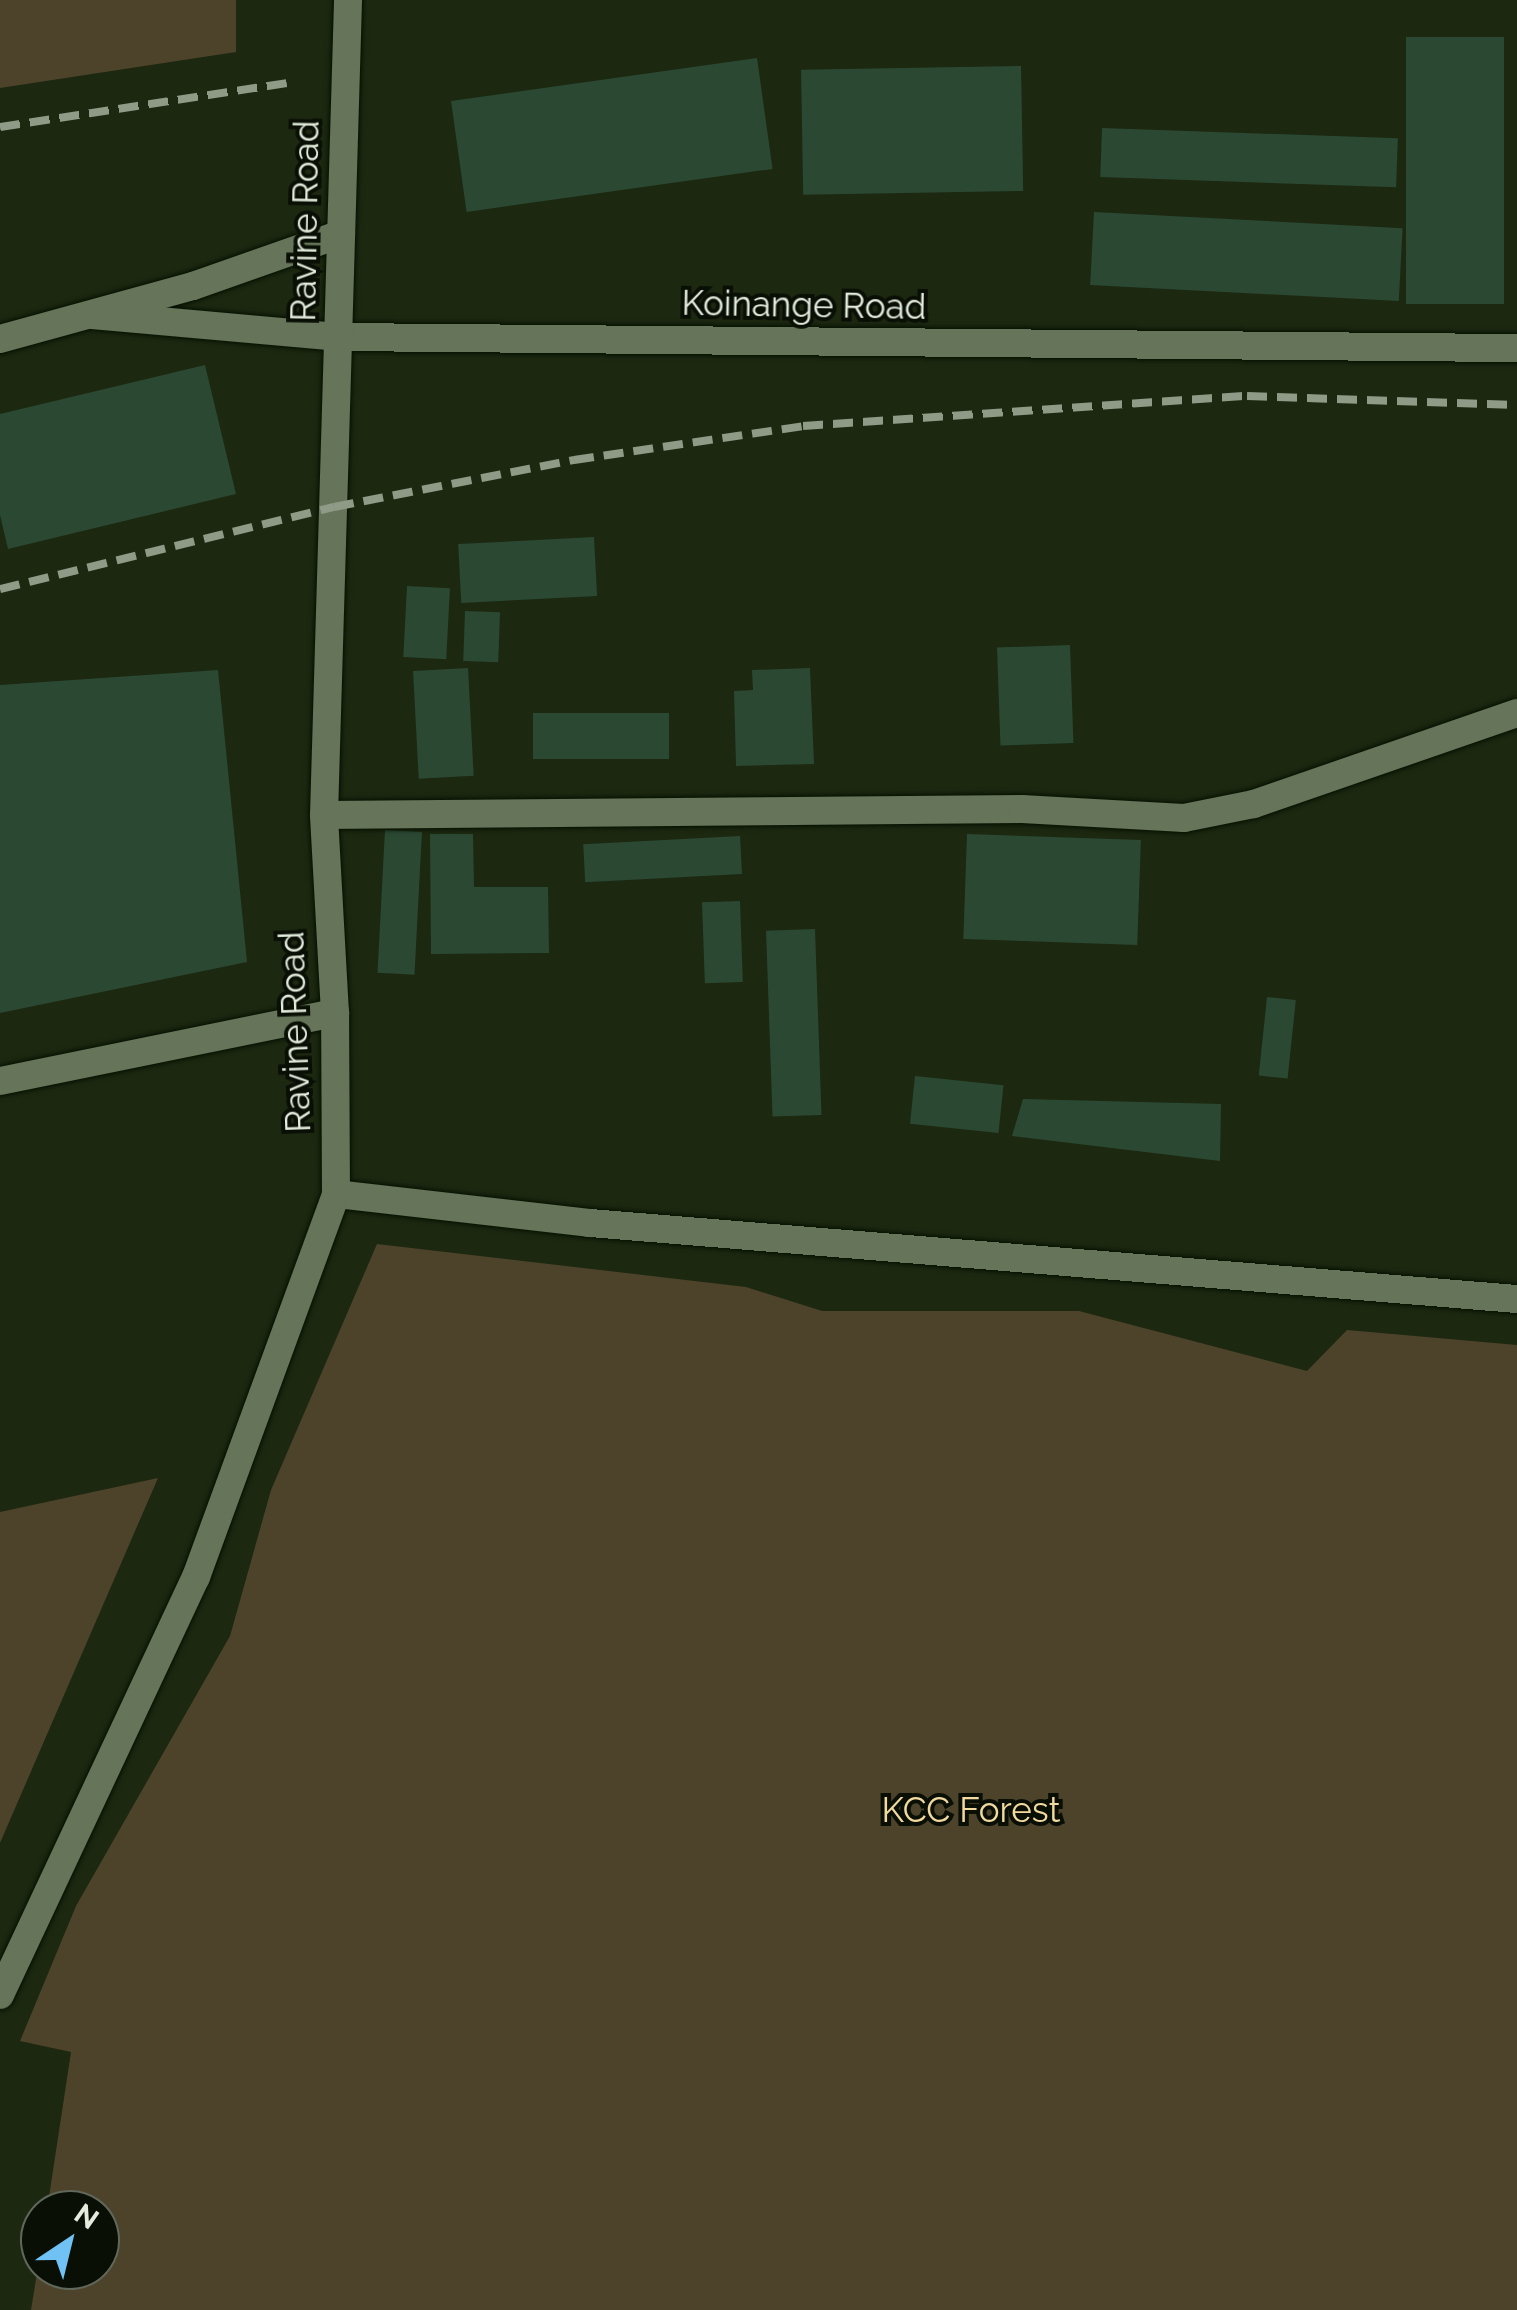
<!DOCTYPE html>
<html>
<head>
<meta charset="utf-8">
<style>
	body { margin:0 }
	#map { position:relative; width:1517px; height:2310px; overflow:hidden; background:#1c2810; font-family:Raleway,sans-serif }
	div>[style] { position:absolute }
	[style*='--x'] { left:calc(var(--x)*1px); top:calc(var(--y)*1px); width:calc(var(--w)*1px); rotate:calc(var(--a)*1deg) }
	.green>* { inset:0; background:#4d432a }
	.building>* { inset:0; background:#2b4833; transform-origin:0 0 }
	.roads { filter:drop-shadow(0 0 2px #061000) drop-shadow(0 0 2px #061000) }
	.minor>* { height:28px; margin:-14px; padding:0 14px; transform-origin:14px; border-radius:14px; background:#667459 }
	.tertiary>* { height:28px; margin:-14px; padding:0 14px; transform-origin:14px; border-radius:14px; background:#667459 }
	.rail>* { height:8px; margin-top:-4px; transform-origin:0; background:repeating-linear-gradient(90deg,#8f9a87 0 20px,transparent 0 30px) }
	span { translate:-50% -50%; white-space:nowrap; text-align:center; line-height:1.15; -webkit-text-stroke:8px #090f05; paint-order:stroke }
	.street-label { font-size:35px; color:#e3ecdd }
	.park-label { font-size:35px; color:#f1d99f }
	.north { position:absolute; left:20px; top:2190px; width:100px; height:100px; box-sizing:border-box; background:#090f05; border:2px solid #60675b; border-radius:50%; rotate:35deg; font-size:28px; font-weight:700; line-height:40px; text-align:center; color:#e3ecdd }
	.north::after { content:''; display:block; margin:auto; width:35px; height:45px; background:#70c1f4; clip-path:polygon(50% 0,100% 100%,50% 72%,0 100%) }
</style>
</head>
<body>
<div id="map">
	<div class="green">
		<div style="clip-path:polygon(0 0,236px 0,236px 52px,0 88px)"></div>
		<div style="clip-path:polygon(377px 1244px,746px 1287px,822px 1311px,1079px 1311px,1307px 1371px,1347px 1330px,1517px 1345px,1517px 2310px,31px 2310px,40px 2254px,40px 2270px,100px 2270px,100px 2210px,47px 2210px,71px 2052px,20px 2041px,76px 1906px,230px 1636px,271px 1490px)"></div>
		<div style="clip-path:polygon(158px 1478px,0 1843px,0 1512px)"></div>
	</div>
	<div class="building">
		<div style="left:1406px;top:37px;width:98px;height:267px"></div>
		<div style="left:757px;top:58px;width:112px;height:309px;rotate:82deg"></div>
		<div style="left:1021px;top:66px;width:125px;height:220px;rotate:89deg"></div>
		<div style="left:1102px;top:128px;width:296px;height:49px;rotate:2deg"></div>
		<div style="left:1094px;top:212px;width:309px;height:73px;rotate:3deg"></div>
		<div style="clip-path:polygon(205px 365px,236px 494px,8px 549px,0 515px,0 414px)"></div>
		<div style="left:594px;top:537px;width:59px;height:136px;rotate:87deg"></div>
		<div style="left:407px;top:586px;width:43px;height:71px;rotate:3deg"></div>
		<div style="left:465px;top:611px;width:35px;height:50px;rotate:2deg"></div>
		<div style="left:1070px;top:645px;width:98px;height:73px;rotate:88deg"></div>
		<div style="left:468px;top:668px;width:108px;height:55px;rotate:87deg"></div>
		<div style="clip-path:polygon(810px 668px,814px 764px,736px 766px,734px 691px,753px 690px,752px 670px)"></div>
		<div style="clip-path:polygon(218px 670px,247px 962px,0 1013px,0 685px)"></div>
		<div style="left:669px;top:713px;width:46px;height:136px;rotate:90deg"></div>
		<div style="left:385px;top:830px;width:37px;height:143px;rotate:3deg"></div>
		<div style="clip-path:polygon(430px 834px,473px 834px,474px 887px,548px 887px,549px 953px,431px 954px)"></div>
		<div style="left:967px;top:834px;width:174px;height:105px;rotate:2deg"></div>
		<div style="left:740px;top:836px;width:38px;height:157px;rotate:87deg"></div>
		<div style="left:740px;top:901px;width:81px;height:38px;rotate:88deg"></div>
		<div style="left:815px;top:929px;width:186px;height:49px;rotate:88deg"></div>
		<div style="left:1267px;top:997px;width:29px;height:79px;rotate:6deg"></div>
		<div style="left:915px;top:1076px;width:89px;height:48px;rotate:6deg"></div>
		<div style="clip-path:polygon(1023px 1099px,1221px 1104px,1220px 1161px,1012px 1136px)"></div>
	</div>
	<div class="roads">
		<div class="minor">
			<div style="--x:92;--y:315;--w:249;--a:5.1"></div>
			<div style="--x:340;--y:337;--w:1177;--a:0.54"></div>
			<div style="--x:0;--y:339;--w:200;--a:-15.4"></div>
			<div style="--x:193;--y:286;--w:157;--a:-19.4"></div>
			<div style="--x:324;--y:815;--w:698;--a:-0.49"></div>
			<div style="--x:1022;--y:809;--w:162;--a:3.2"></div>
			<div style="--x:1184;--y:818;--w:71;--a:-11.3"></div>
			<div style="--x:1254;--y:804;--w:278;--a:-19.1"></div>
			<div style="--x:0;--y:1081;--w:342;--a:-11.5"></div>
			<div style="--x:336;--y:1194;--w:256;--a:6.5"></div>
			<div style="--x:590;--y:1223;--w:930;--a:4.69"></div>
		</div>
		<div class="tertiary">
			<div style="--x:0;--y:1995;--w:462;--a:-64.9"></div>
			<div style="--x:196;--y:1577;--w:408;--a:-69.9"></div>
			<div style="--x:336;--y:1194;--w:181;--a:-90.3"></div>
			<div style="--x:335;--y:1013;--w:198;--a:-93.2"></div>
			<div style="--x:324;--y:815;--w:815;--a:-88.31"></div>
		</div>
	</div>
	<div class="rail">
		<div style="--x:0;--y:127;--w:290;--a:-8.7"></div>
		<div style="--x:0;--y:589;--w:344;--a:-13.8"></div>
		<div style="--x:334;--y:507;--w:245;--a:-11.1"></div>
		<div style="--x:574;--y:460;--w:232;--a:-8.4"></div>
		<div style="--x:803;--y:426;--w:445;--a:-3.9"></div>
		<div style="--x:1247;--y:396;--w:270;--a:1.9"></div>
	</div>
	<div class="street-label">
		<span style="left:305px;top:221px;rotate:-89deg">Ravine Road</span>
		<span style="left:804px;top:305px;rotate:1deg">Koinange Road</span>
		<span style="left:295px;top:1032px;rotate:-92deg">Ravine Road</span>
	</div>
	<div class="park-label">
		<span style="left:971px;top:1810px">KCC Forest</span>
	</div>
	<div class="north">N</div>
</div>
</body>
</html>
